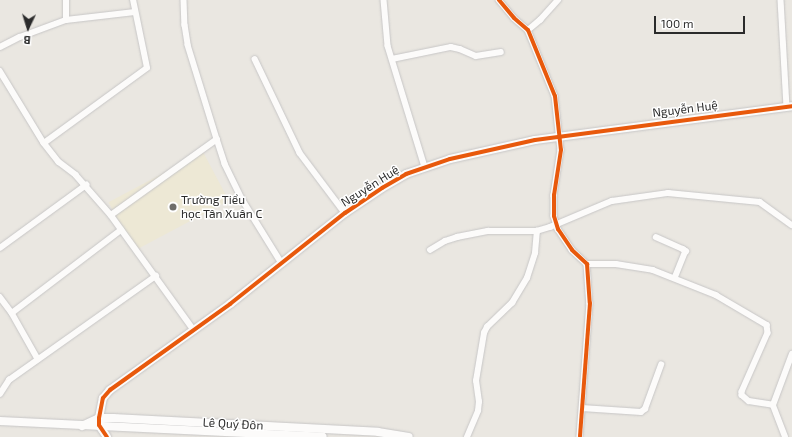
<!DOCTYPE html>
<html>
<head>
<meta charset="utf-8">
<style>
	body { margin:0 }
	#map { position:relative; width:792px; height:437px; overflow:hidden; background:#eae7e1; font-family:"Exo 2",sans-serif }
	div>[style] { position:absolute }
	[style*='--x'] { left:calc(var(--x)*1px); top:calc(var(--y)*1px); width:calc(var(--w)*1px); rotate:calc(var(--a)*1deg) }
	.education>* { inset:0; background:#ede8d5; transform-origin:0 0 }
	.roads { filter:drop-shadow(0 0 1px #c7c6c6) drop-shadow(0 0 1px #c7c6c6) }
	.street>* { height:5.5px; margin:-2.75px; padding:0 2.75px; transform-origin:2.75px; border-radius:2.75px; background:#fcfbfa }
	.secondary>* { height:8px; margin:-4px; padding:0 4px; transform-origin:4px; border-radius:4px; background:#fcfbfa }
	.cycleway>* { height:4px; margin:-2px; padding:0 2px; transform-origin:2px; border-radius:2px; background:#e8590c }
	.dots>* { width:11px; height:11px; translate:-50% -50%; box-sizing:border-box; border:2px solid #fff; border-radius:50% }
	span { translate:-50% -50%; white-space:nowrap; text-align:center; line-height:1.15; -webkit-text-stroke:3px #fff; paint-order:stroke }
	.street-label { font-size:12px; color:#2b2b2b }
	.poi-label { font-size:12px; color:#2b2b2b }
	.left { translate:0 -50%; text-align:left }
	.north { position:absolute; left:8px; top:8px; width:40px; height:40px; -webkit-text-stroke:3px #fff; paint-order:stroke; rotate:184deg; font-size:11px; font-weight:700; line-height:16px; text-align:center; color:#2b2b2b }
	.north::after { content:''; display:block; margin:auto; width:14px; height:18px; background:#2b2b2b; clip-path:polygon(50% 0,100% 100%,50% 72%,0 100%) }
	.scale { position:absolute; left:654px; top:16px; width:91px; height:18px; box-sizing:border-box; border:2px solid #2b2b2b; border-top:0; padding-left:5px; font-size:12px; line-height:14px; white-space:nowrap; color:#2b2b2b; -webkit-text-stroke:3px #fff; paint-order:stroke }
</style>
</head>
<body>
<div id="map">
	<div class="education">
		<div style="left:203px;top:152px;width:55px;height:107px;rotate:62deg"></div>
	</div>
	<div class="roads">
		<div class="street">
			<div style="--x:184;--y:0;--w:25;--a:88"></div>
			<div style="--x:185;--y:25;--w:20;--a:81"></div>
			<div style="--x:188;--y:45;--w:98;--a:72.9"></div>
			<div style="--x:384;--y:0;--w:46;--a:85"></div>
			<div style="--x:388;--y:46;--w:127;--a:73"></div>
			<div style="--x:499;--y:0;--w:23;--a:50"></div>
			<div style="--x:514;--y:18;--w:18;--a:41"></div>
			<div style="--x:528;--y:30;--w:71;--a:67.8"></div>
			<div style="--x:555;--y:96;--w:54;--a:83.7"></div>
			<div style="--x:561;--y:150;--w:46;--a:98.8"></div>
			<div style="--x:554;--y:195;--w:21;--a:90"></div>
			<div style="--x:554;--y:216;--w:14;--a:73"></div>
			<div style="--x:558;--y:229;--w:25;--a:56"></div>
			<div style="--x:572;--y:250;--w:21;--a:43"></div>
			<div style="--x:587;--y:264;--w:39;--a:86"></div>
			<div style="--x:590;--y:303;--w:134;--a:94.3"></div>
			<div style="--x:781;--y:0;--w:106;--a:86.8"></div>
			<div style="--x:66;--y:20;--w:20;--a:-90"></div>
			<div style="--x:528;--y:30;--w:16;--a:-40"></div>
			<div style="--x:540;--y:20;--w:27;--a:-48"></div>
			<div style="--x:0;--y:47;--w:22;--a:-27"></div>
			<div style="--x:20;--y:37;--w:49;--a:-20.3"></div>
			<div style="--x:66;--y:20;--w:69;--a:-6.6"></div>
			<div style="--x:255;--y:59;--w:104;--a:64.4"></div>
			<div style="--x:300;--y:153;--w:75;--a:53.1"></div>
			<div style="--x:392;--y:59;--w:60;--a:-11.5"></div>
			<div style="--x:451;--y:47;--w:9;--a:13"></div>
			<div style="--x:460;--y:49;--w:17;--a:24"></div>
			<div style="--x:476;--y:56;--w:25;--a:-9"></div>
			<div style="--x:0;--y:71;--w:84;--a:58.6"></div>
			<div style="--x:44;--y:143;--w:24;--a:52"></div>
			<div style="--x:59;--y:162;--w:21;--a:37"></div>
			<div style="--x:76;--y:175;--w:53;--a:48.8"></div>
			<div style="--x:111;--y:215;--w:142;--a:54.2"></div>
			<div style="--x:44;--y:143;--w:127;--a:-36.1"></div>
			<div style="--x:147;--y:68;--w:69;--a:-101.6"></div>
			<div style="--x:111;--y:215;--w:130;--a:-35.6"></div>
			<div style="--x:217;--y:139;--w:26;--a:72"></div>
			<div style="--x:225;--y:164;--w:39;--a:64"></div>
			<div style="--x:242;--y:199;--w:74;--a:58.2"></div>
			<div style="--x:656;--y:237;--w:30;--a:24"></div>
			<div style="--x:683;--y:249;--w:4;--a:34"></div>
			<div style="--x:686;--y:251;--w:29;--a:112"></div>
			<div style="--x:0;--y:248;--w:107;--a:-36.2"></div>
			<div style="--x:430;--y:250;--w:17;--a:-31"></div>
			<div style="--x:445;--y:241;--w:13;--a:-18"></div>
			<div style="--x:457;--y:237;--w:32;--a:-11"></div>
			<div style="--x:488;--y:231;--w:49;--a:0"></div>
			<div style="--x:537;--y:231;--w:14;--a:-17"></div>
			<div style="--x:550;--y:227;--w:67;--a:-22.8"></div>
			<div style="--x:612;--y:201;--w:57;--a:-8.1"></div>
			<div style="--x:668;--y:193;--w:92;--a:5.6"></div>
			<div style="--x:760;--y:202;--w:39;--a:36"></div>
			<div style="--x:587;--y:264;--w:29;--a:0"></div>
			<div style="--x:616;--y:264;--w:37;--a:9"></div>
			<div style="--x:653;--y:270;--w:68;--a:21.6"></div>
			<div style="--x:716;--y:295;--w:59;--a:30.5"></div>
			<div style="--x:767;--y:325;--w:8;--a:83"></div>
			<div style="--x:768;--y:333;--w:64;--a:113.8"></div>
			<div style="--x:742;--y:392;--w:3;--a:90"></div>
			<div style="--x:742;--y:395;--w:9;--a:41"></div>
			<div style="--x:749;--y:401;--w:24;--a:9"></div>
			<div style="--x:0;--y:297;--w:20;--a:53"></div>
			<div style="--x:12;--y:313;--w:137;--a:-37.3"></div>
			<div style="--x:12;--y:313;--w:53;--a:60.5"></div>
			<div style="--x:0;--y:394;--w:17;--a:-57"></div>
			<div style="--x:9;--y:380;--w:180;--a:-35.3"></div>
			<div style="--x:582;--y:408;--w:59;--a:3.9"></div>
			<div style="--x:641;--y:412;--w:5;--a:-37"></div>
			<div style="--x:645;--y:409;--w:47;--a:-70"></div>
			<div style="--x:467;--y:437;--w:28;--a:-67"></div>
			<div style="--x:478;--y:411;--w:9;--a:-84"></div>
			<div style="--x:479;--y:402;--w:21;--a:-98"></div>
			<div style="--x:476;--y:381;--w:49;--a:-80.5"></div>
			<div style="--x:484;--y:333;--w:7;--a:-63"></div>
			<div style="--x:487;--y:327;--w:35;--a:-44"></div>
			<div style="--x:512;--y:303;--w:29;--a:-59"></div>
			<div style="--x:527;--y:278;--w:26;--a:-72"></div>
			<div style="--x:535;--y:253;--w:22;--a:-85"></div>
			<div style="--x:785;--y:437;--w:34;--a:-111"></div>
			<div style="--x:773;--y:405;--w:54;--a:-69.6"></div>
		</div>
		<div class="secondary">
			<div style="--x:0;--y:421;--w:323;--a:2.8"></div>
			<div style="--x:82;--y:426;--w:19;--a:-25"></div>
			<div style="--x:99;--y:418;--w:14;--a:0"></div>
			<div style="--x:113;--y:418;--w:265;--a:3"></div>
			<div style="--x:378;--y:432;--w:31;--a:9"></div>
			<div style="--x:107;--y:437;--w:14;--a:-124"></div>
			<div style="--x:99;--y:425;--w:7;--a:-90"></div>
			<div style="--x:99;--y:418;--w:20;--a:-79"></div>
			<div style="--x:103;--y:398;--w:11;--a:-49"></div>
			<div style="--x:110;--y:390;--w:148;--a:-35.6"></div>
			<div style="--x:230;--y:304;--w:147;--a:-38.4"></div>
			<div style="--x:345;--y:213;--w:45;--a:-34"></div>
			<div style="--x:382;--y:188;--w:28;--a:-30"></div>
			<div style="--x:406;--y:174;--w:46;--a:-18.8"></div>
			<div style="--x:450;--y:159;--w:87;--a:-12.6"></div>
			<div style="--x:535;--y:140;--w:259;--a:-7.5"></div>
		</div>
	</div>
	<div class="cycleway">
		<div style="--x:499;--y:0;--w:23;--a:50"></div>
		<div style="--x:514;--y:18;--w:18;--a:41"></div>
		<div style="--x:528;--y:30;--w:71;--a:67.8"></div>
		<div style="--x:555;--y:96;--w:54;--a:83.7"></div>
		<div style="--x:561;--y:150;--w:46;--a:98.8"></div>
		<div style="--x:554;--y:195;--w:21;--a:90"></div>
		<div style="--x:554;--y:216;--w:14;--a:73"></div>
		<div style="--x:558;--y:229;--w:25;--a:56"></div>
		<div style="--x:572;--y:250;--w:21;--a:43"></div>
		<div style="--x:587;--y:264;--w:39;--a:86"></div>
		<div style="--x:590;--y:303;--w:134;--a:94.3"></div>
		<div style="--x:107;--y:437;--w:14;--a:-124"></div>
		<div style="--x:99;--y:425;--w:7;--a:-90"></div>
		<div style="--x:99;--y:418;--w:20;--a:-79"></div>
		<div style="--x:103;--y:398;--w:11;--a:-49"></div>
		<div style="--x:110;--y:390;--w:148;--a:-35.6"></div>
		<div style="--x:230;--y:304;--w:147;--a:-38.4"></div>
		<div style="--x:345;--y:213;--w:45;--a:-34"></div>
		<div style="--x:382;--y:188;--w:28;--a:-30"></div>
		<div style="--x:406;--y:174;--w:46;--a:-18.8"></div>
		<div style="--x:450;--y:159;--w:87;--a:-12.6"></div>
		<div style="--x:535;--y:140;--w:259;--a:-7.5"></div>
	</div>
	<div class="dots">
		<div style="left:173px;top:207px;background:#6e6d6b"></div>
	</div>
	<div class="street-label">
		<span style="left:685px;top:109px;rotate:-7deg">Nguyễn Huệ</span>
		<span style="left:370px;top:186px;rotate:-32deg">Nguyễn Huệ</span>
		<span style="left:233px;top:424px;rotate:3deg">Lê Quý Đôn</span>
	</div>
	<div class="poi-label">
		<span class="left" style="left:181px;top:207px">Trường Tiểu<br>học Tân Xuân C</span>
	</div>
	<div class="north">B</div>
	<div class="scale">100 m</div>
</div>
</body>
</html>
